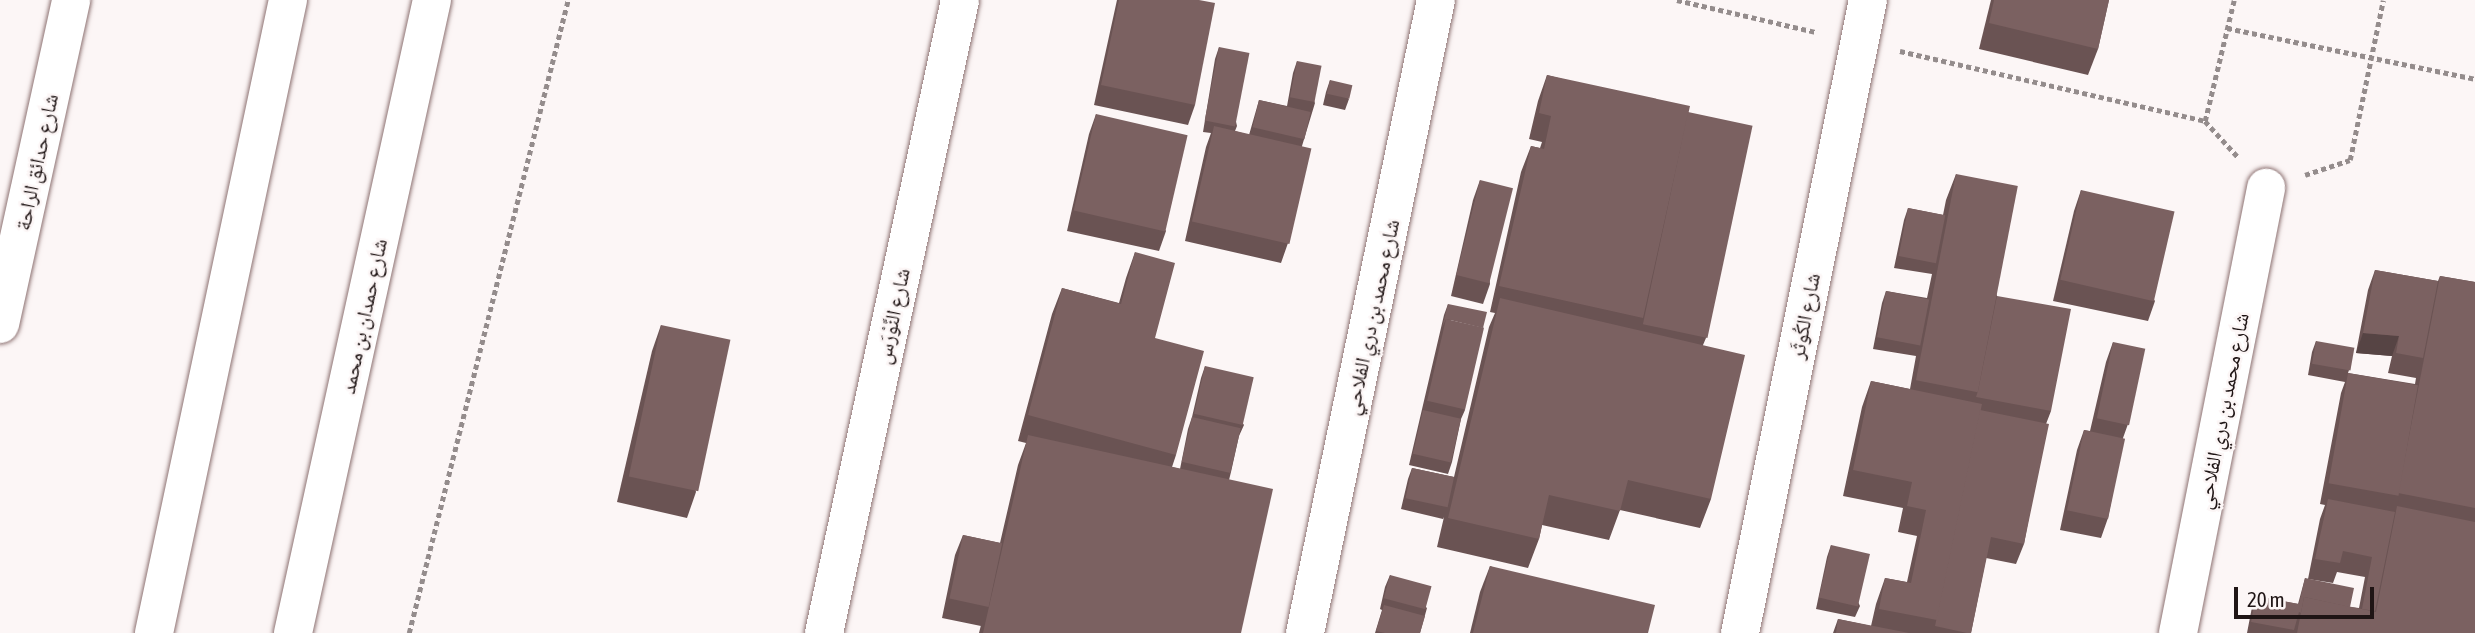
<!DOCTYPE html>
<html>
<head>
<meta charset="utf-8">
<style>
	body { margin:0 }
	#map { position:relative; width:2475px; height:633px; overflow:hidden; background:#fcf6f6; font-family:"Asap Condensed","Noto Naskh Arabic",sans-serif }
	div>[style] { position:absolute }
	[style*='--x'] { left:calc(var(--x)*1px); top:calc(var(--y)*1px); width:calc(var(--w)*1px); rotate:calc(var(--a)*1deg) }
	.path>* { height:4.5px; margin-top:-2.25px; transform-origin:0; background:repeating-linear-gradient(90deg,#948c8c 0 5px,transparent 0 8.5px) }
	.roads { filter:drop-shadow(0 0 2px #8e7373) drop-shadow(0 0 2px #8e7373) }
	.minor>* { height:38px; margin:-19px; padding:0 19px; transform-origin:19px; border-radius:19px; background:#fff }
	.major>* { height:38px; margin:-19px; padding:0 19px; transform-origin:19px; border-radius:19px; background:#fff }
	.wall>* { inset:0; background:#6a5353 }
	.shaded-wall>* { inset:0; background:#564444 }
	.building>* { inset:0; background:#7b6161; transform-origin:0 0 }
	span { translate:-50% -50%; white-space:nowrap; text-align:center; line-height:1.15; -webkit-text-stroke:5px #fcf6f6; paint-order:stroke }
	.street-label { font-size:21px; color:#1f1515 }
	.scale { position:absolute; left:2234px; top:587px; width:140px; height:32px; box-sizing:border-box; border:4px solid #1f1515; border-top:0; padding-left:9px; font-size:21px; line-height:24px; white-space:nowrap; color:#1f1515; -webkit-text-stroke:5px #fcf6f6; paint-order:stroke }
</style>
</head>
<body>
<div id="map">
	<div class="path">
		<div style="--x:1677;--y:0;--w:143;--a:13"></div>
		<div style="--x:2227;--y:28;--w:253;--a:11.6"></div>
		<div style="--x:1900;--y:51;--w:313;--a:12.9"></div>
		<div style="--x:2205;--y:121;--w:49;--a:47.5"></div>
		<div style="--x:2205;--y:121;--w:124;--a:-76.5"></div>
		<div style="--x:2305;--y:175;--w:47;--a:-18.4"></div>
		<div style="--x:2350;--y:160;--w:163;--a:-78.3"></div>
		<div style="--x:409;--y:633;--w:653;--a:-75.9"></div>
	</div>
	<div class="roads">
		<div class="minor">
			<div style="--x:0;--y:324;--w:332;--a:-77.6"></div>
			<div style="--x:824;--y:633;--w:647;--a:-77.87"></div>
			<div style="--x:1305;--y:633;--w:646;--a:-78.31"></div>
			<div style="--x:1740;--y:633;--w:646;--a:-78.57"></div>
			<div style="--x:2178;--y:633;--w:454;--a:-78.8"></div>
		</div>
		<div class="major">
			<div style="--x:154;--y:633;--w:647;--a:-78.05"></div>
			<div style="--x:293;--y:633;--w:648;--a:-77.62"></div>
		</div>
	</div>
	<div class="wall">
		<div style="clip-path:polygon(1117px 0,1199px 0,1195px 105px,1188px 125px,1094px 105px)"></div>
		<div style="clip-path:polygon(1991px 0,2109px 0,2098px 49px,2088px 75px,1979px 49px)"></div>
		<div style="clip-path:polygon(1219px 47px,1237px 126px,1235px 131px,1249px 135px,1259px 100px,1287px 106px,1293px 73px,1297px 61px,1315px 103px,1302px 146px,1288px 243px,1281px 263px,1185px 241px,1206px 147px,1211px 133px,1203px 132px,1215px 59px)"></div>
		<div style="clip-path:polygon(1547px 75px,1688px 112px,1706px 338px,1703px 345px,1711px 499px,1700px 528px,1620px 510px,1609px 540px,1542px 525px,1539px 539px,1528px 568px,1437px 547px,1444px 517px,1443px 519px,1401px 509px,1408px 479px,1412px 468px,1454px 477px,1489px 327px,1495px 313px,1490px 312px,1521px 172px,1531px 146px,1540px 148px,1542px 142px,1529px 139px,1538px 101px)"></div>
		<div style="clip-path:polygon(1330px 80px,1349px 99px,1345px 110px,1323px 105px,1326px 92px)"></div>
		<div style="clip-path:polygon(1096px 114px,1166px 231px,1159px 251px,1067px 231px,1089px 134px)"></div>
		<div style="clip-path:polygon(1956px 174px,1997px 296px,2051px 411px,2046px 424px,2024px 544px,2016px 564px,1986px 558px,1971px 633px,1833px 633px,1838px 619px,1871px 626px,1876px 604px,1885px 578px,1907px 582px,1917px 536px,1898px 532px,1903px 508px,1843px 496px,1862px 407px,1871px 381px,1910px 389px,1916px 356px,1873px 349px,1882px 303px,1886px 291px,1927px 298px,1932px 274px,1894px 268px,1904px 220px,1908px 208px,1943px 215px,1946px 200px)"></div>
		<div style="clip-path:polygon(1480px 180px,1490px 284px,1483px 304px,1451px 296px,1473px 200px)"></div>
		<div style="clip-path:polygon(2081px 190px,2155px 301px,2148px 321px,2053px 301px,2074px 211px)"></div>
		<div style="clip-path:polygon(1135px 252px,1155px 338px,1176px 455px,1172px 467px,1180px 469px,1188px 429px,1192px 417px,1201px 378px,1205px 366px,1244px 425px,1239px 436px,1231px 472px,1229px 480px,1241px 633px,979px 633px,981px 625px,981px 626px,942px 618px,955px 555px,963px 535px,1000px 543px,1018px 465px,1026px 443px,1018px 441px,1052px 314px,1062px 288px,1119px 303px,1126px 278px)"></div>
		<div style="clip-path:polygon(2375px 270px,2438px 281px,2440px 276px,2475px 282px,2475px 633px,2247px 633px,2252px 607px,2256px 596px,2298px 604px,2305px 578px,2350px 607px,2359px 608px,2365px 577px,2337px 572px,2333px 583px,2308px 579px,2320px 519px,2325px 505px,2320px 504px,2341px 393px,2345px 382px,2308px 375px,2312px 352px,2316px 341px,2349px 370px,2348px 373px,2415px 384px,2416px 378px,2388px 373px,2392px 356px,2356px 353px,2368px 290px)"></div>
		<div style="clip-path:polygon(1448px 304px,1465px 410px,1461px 419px,1452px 462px,1448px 474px,1409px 465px,1444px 315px)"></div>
		<div style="clip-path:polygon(661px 325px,696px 492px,687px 518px,617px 502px,652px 351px)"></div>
		<div style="clip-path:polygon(2113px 342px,2128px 424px,2123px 438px,2108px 518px,2101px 538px,2060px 530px,2077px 450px,2084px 430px,2090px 431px,2106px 362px)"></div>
		<div style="clip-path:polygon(1831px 545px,1860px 606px,1855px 617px,1816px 609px,1827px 557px)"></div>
		<div style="clip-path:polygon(1490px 566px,1648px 633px,1470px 633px,1480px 592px)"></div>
		<div style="clip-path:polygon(1390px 575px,1427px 608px,1420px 633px,1375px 633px,1382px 610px,1380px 609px,1385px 587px)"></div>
	</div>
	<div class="shaded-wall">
		<div style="clip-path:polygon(2363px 333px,2399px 336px,2392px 356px,2356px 353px)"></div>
	</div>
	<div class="building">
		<div style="clip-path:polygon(1119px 0,1199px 0,1215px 3px,1195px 105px,1101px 85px)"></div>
		<div style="clip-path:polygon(1994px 0,2109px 0,2098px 49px,1989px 23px)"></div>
		<div style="left:1219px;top:47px;width:31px;height:75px;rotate:11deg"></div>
		<div style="left:1297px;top:61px;width:25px;height:37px;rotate:11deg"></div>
		<div style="clip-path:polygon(1547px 75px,1690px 106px,1643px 318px,1499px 286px,1531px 146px,1544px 149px,1551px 116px,1539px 113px)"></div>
		<div style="left:1330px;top:80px;width:23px;height:14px;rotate:13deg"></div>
		<div style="left:1259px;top:100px;width:53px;height:28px;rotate:13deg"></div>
		<div style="left:1688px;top:112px;width:66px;height:217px;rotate:12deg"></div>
		<div style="left:1096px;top:114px;width:94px;height:99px;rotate:13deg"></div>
		<div style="left:1214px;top:126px;width:100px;height:98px;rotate:13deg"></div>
		<div style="left:1956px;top:174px;width:63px;height:210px;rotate:11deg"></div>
		<div style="left:1480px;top:180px;width:34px;height:98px;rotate:14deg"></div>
		<div style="left:2081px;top:190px;width:96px;height:92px;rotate:13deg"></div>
		<div style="left:1908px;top:208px;width:38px;height:49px;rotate:11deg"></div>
		<div style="clip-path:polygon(1135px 252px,1175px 263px,1155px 338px,1204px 351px,1176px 455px,1028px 415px,1062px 288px,1121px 304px)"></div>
		<div style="clip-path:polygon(2375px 270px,2438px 281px,2423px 358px,2396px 353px,2399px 336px,2363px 333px)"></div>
		<div style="clip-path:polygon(2440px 276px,2475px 282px,2475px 508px,2398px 493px)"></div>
		<div style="left:1886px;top:291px;width:44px;height:47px;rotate:11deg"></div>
		<div style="clip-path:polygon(1997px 296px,2071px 309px,2051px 411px,1976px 397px,1978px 391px)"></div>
		<div style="clip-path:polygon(1500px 298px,1745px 355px,1711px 499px,1628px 480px,1620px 511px,1549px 495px,1539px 539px,1448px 518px)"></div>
		<div style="clip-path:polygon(1448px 304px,1487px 312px,1483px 328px,1446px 319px,1442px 328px)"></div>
		<div style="left:1446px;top:319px;width:39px;height:84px;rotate:13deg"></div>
		<div style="left:661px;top:325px;width:71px;height:155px;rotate:12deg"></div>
		<div style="left:2316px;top:341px;width:39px;height:23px;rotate:10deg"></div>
		<div style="left:2113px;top:342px;width:33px;height:78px;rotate:12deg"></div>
		<div style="left:1205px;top:366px;width:50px;height:49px;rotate:13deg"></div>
		<div style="left:2348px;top:373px;width:71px;height:112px;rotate:10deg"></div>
		<div style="clip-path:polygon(1871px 381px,1982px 404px,1937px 620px,1879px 609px,1885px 578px,1911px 583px,1926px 510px,1907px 506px,1912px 482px,1853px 470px)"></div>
		<div style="left:1423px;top:410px;width:39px;height:45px;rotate:13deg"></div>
		<div style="clip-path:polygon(1980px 410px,2049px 424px,2024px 544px,1991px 537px,1971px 633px,1967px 633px,1935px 626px)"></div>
		<div style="left:1192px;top:417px;width:50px;height:46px;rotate:13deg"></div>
		<div style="left:2084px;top:430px;width:42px;height:82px;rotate:12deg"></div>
		<div style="clip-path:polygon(1028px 435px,1273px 489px,1241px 633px,983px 633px)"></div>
		<div style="left:1412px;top:468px;width:43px;height:31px;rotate:12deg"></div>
		<div style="clip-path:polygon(2328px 499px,2395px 512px,2375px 611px,2362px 609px,2372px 557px,2343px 551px,2340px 563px,2315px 559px)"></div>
		<div style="clip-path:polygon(2397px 506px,2475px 522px,2475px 633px,2297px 633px,2304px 597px,2376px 612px)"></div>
		<div style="left:963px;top:535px;width:40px;height:65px;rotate:12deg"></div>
		<div style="left:1831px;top:545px;width:40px;height:54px;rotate:13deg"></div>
		<div style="clip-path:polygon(1490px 566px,1655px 605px,1648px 633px,1473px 633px)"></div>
		<div style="left:1390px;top:575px;width:43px;height:24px;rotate:15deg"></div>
		<div style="clip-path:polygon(2305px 578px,2354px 588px,2350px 607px,2304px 597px,2301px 613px,2299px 612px,2294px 630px,2251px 622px,2256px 596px,2299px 604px)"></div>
		<div style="clip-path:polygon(1384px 605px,1425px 616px,1420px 633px,1385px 633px,1376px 631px)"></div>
		<div style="clip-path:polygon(1838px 619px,1909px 633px,1836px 633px)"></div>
	</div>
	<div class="street-label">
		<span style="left:36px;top:162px;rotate:-78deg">شارع حدائق الراحة</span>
		<span style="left:363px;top:316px;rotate:-78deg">شارع حمدان بن محمد</span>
		<span style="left:892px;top:316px;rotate:-78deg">شارع النَّوْرَس</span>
		<span style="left:1804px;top:316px;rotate:-79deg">شارع الكُوثَر</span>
		<span style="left:1371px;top:317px;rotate:-78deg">شارع محمد بن دري الفلاحي</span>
		<span style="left:2222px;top:411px;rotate:-79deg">شارع محمد بن دري الفلاحي</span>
	</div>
	<div class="scale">20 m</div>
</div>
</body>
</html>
